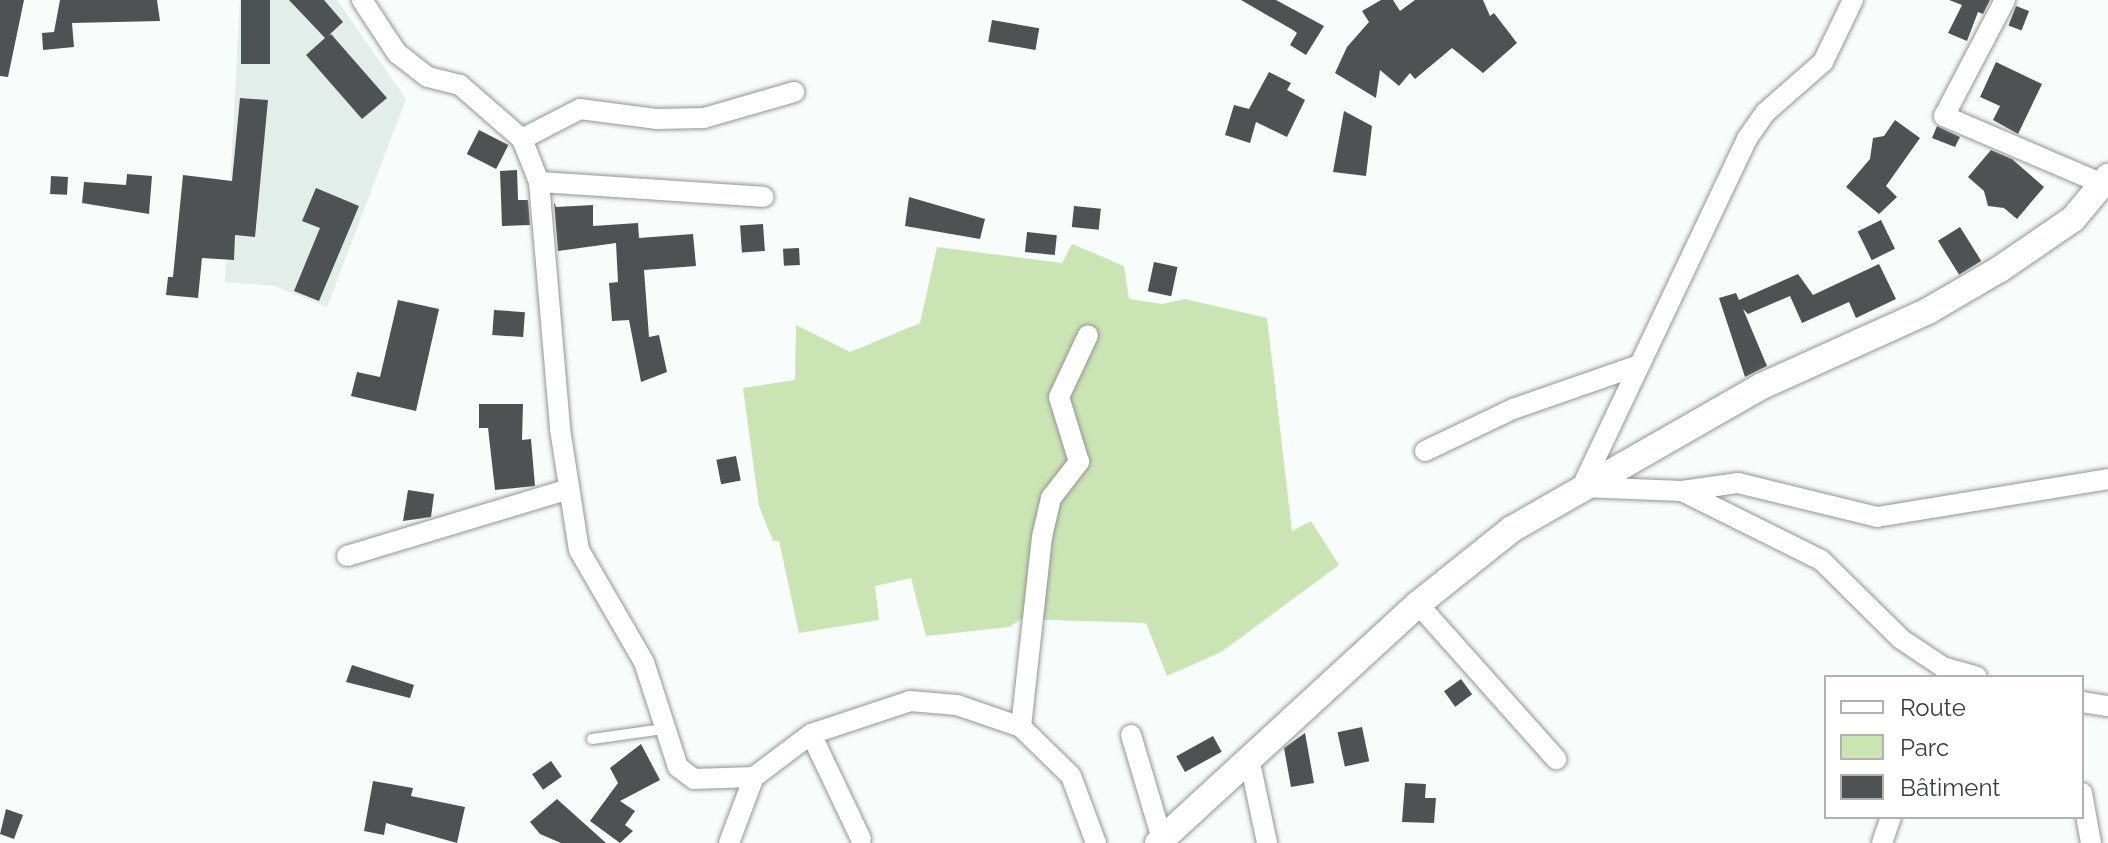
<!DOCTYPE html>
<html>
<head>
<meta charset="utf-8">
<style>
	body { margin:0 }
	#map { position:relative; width:2108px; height:843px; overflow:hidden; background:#f8fcfa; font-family:Raleway,sans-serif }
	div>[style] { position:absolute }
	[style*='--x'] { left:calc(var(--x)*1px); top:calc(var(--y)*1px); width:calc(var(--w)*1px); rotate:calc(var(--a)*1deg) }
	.built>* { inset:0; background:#e3eeeb }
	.green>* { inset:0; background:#cae5b3 }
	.building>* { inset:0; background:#4f5252; transform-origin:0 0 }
	.roads { filter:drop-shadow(0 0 2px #929594) drop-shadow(0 0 2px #929594) }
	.service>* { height:10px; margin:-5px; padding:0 5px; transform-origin:5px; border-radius:5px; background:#fff }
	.minor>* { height:20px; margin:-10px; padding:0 10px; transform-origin:10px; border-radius:10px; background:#fff }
	.tertiary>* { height:26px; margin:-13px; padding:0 13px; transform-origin:13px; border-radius:13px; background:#fff }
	span { translate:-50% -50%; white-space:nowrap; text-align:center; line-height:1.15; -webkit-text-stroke:8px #fff; paint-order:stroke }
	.legend { position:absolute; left:1824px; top:675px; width:260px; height:144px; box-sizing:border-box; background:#fff; border:2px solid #b1b1b1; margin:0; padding:10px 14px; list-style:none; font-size:24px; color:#3b3d3c }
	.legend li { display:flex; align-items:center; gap:16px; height:40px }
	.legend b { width:40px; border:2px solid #b1b1b1 }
</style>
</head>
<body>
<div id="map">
	<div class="built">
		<div style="clip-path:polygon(240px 0,337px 0,406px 99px,327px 307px,275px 286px,225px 282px)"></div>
	</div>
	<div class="green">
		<div style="clip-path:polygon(1072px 244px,1124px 266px,1129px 299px,1162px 304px,1185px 299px,1267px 318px,1292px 531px,1311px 521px,1339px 565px,1221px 652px,1167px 676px,1146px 623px,1021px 619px,1009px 627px,926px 636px,911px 578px,875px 586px,879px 620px,799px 633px,779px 541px,773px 541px,759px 506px,743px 388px,795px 380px,796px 325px,850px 352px,920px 323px,937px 247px,1062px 263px)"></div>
	</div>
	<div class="building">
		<div style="clip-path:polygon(0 0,24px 0,8px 77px,0 76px)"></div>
		<div style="clip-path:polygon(60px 0,157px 0,160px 21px,72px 23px,74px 47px,43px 50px,42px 33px,54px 32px)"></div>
		<div style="left:241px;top:0;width:29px;height:64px"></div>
		<div style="clip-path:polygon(289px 0,324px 0,343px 22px,328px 36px,331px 34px,387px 98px,362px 119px,306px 55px,325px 38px)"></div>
		<div style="clip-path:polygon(1241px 0,1276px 0,1324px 26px,1306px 55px,1290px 45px,1297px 33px,1293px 30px)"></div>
		<div style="clip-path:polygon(1381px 0,1393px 0,1400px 11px,1415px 0,1483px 0,1490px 16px,1494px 13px,1517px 43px,1483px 73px,1452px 48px,1415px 79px,1410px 73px,1399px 86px,1380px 70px,1376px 98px,1335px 73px,1347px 47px,1369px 22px,1362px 11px)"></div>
		<div style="clip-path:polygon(1949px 0,1990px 0,1983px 14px,1978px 12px,1967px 41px,1948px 33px,1962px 5px)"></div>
		<div style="left:2016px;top:6px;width:14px;height:21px;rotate:21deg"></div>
		<div style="left:992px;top:20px;width:48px;height:22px;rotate:10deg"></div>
		<div style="clip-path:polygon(1996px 62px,2042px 84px,2018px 134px,1993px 120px,2000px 106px,1980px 97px)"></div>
		<div style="clip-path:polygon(1269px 72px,1291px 83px,1287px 90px,1305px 100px,1287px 137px,1256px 122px,1250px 143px,1225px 135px,1234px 105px,1249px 109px)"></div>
		<div style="clip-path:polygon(240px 98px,268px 100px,255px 237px,235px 235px,234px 260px,202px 258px,198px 298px,166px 295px,168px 277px,173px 277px,183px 175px,232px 181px)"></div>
		<div style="clip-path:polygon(1344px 111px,1372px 126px,1366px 176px,1333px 172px)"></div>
		<div style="clip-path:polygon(1895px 120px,1920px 138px,1886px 186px,1897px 197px,1879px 214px,1846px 187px,1870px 159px,1873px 138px,1884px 136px)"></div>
		<div style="clip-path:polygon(1937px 126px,1960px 137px,1955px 147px,1932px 138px)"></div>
		<div style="left:479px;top:130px;width:33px;height:27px;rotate:27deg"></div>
		<div style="clip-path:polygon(1991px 150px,2012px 159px,2044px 187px,2017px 219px,2004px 208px,1988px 206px,1984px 191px,1968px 177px)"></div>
		<div style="clip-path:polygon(517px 170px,518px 200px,528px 200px,530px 225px,502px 226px,500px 171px)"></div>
		<div style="clip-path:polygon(127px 174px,152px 176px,149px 214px,82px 203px,84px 182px,126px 185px)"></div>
		<div style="left:51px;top:176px;width:17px;height:18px;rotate:3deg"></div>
		<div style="clip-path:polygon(316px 188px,359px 206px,319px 301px,294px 291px,320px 228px,302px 221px)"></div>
		<div style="clip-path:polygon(909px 197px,985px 219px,980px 239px,905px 226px)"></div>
		<div style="clip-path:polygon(554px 202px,556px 207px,593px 205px,593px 226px,638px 223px,639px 238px,693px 234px,696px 266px,644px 270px,649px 337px,659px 335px,667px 372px,641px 382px,629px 320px,612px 321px,609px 283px,618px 282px,616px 243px,558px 251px)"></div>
		<div style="left:1074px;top:206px;width:27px;height:21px;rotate:6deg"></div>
		<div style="left:1881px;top:220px;width:32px;height:26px;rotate:64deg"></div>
		<div style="left:763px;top:224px;width:27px;height:23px;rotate:86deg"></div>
		<div style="left:1960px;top:227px;width:40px;height:26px;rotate:58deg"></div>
		<div style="left:1027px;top:232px;width:30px;height:20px;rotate:6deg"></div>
		<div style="left:799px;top:248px;width:17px;height:16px;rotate:87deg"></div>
		<div style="left:1154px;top:262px;width:24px;height:30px;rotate:12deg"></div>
		<div style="clip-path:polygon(1879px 264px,1896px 299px,1856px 318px,1849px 302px,1802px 323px,1790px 296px,1748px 314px,1743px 309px,1767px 366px,1745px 377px,1719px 298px,1736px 293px,1739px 300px,1798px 274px,1813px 295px)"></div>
		<div style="clip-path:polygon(398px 300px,439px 309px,416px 411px,351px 396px,357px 372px,380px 377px)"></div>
		<div style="left:494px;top:310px;width:31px;height:25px;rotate:4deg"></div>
		<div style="clip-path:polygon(479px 404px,523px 404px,522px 440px,531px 439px,535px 486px,495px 490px,488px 428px,479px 428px)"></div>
		<div style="left:736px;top:456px;width:25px;height:20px;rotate:79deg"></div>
		<div style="clip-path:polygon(408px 490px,434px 494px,431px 517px,403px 521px)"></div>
		<div style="clip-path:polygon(352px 665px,414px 685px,410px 698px,346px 682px)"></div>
		<div style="left:1461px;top:679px;width:19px;height:21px;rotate:54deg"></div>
		<div style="left:1362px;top:727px;width:35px;height:25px;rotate:78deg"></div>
		<div style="clip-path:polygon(1305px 733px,1314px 783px,1291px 787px,1284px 748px)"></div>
		<div style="left:1213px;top:736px;width:18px;height:42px;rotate:61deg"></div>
		<div style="clip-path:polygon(641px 744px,660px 780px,620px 801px,635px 811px,625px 825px,633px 831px,620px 843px,590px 821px,618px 783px,610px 768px)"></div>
		<div style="left:551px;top:761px;width:19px;height:23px;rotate:55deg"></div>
		<div style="clip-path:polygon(373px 781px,413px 788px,411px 796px,465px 807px,457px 843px,386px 823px,384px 835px,364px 831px)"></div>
		<div style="clip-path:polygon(1405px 783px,1426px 784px,1425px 798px,1436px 798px,1434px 823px,1402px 822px)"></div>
		<div style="clip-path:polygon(557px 799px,606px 843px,561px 843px,540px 834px,530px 822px)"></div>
		<div style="clip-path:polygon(6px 809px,23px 815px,14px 839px,0 834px)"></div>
	</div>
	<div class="roads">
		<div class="service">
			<div style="--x:592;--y:739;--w:72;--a:-8"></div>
		</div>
		<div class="minor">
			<div style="--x:362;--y:0;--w:64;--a:56.6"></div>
			<div style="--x:397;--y:53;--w:39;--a:38"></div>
			<div style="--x:428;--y:77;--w:33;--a:14"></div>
			<div style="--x:460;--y:85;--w:82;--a:41.1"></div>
			<div style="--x:522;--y:139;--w:46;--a:68.4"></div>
			<div style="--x:539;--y:182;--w:248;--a:85.1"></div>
			<div style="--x:560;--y:429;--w:122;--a:81.1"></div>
			<div style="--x:579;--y:550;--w:129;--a:59.9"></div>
			<div style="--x:644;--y:662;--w:110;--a:72.1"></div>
			<div style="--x:678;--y:767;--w:20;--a:37"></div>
			<div style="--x:694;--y:779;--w:60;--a:-1.9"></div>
			<div style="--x:1853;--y:0;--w:69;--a:115.8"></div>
			<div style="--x:1823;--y:62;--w:77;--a:138.7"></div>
			<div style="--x:1765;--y:113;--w:32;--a:125"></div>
			<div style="--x:1747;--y:139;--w:385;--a:115.4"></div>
			<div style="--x:1582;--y:487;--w:100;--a:2.3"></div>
			<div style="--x:1682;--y:491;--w:155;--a:26.4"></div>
			<div style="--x:1821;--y:560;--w:112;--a:44.6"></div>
			<div style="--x:1901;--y:639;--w:50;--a:33.7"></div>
			<div style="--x:1943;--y:667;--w:35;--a:16"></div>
			<div style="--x:2005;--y:0;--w:131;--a:117.7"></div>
			<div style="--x:1944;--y:116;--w:173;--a:23.2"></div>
			<div style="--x:522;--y:139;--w:65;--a:-27.3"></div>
			<div style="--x:580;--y:109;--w:78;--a:7.4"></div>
			<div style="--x:657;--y:119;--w:47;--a:-1.2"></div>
			<div style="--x:704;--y:118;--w:94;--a:-16.1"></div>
			<div style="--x:539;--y:182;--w:225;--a:3.8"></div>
			<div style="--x:1425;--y:451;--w:98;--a:-25.5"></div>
			<div style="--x:1513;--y:409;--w:133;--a:-19.2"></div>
			<div style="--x:1682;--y:491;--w:57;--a:-8.1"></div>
			<div style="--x:1738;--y:483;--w:143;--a:13.7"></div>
			<div style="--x:1877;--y:517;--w:234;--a:-9.3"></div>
			<div style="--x:347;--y:556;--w:232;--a:-16.8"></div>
			<div style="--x:1418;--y:604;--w:208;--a:48.3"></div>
			<div style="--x:2082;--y:702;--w:26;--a:9"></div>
			<div style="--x:1021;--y:727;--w:191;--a:-83.7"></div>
			<div style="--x:1042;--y:537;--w:40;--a:-77"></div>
			<div style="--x:1051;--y:498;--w:46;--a:-52.1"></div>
			<div style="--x:1079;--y:462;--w:68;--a:-107.1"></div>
			<div style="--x:1059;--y:397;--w:68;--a:-64.9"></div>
			<div style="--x:811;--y:734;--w:116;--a:64.5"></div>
			<div style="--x:1131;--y:735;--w:109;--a:73.4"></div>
			<div style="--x:1249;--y:758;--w:87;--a:78"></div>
			<div style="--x:2082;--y:793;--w:51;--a:79.8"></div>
			<div style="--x:729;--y:843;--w:71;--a:-69.3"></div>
			<div style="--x:754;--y:777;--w:71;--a:-37"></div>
			<div style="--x:811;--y:734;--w:104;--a:-18.4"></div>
			<div style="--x:910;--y:701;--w:47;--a:4.9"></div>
			<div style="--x:957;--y:705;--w:68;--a:19"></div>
			<div style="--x:1021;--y:727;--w:70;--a:44.4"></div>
			<div style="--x:1071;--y:776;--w:72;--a:69.5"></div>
			<div style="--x:1882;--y:843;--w:28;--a:-71"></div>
		</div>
		<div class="tertiary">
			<div style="--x:1158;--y:843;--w:353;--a:-42.6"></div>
			<div style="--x:1418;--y:604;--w:120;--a:-38.6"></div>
			<div style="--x:1512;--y:529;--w:288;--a:-29.8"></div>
			<div style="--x:1762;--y:386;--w:182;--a:-24.3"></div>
			<div style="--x:1928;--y:311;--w:83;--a:-30.3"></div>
			<div style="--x:2000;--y:269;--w:88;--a:-34.4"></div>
			<div style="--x:2073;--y:219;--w:55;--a:-50.2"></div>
		</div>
	</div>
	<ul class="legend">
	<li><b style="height:10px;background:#fff"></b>Route</li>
	<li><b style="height:22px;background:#cae5b3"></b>Parc</li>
	<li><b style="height:22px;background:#4f5252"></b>Bâtiment</li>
	</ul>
</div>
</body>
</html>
